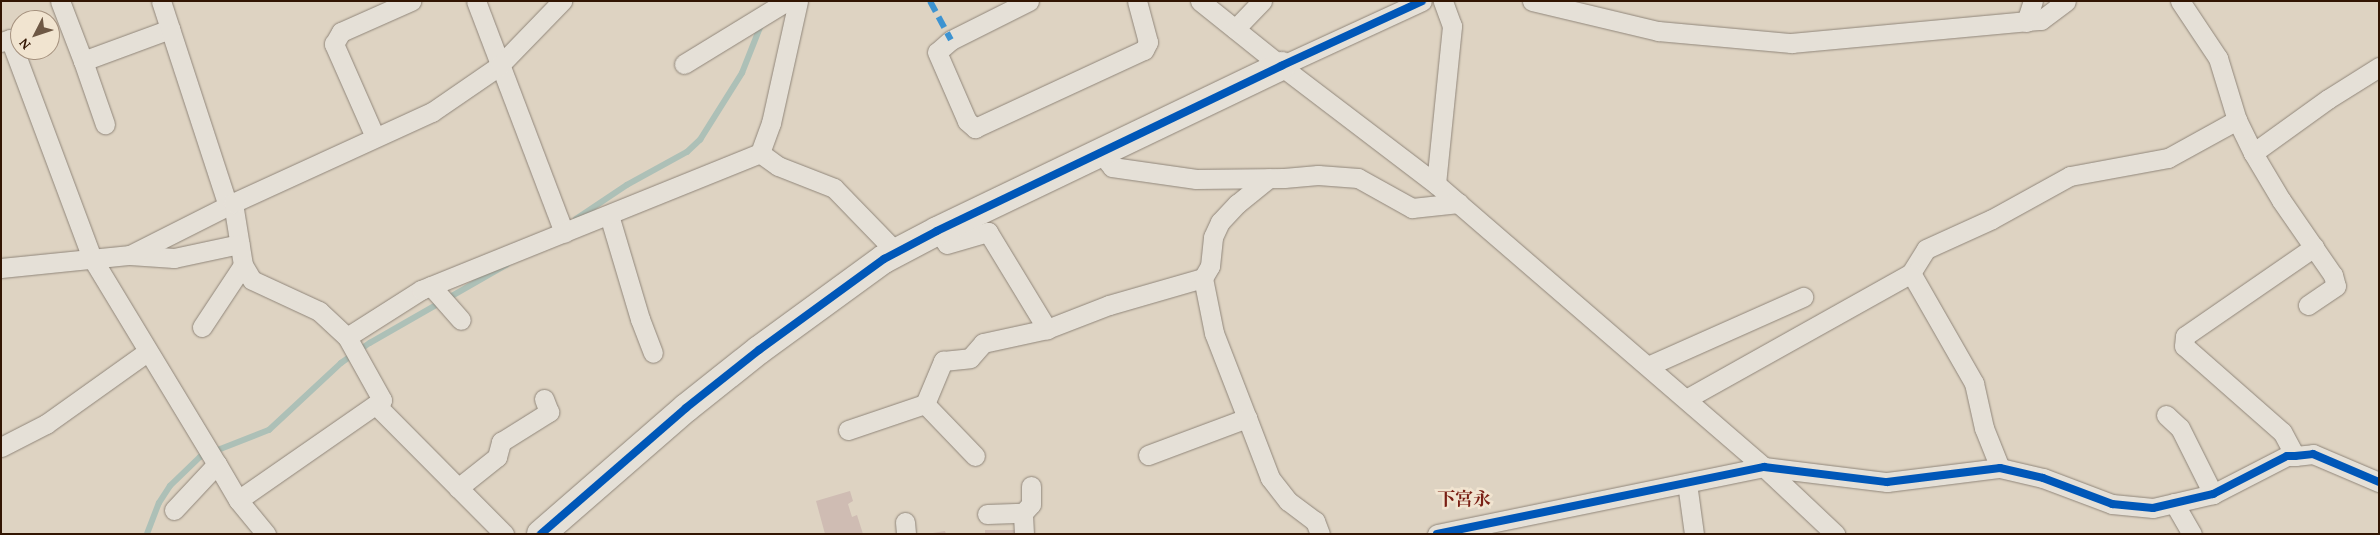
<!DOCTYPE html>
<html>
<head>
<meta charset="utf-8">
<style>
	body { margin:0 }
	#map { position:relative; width:2380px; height:535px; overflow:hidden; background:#ded3c2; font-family:"Gentium Book Plus","Noto Serif JP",serif }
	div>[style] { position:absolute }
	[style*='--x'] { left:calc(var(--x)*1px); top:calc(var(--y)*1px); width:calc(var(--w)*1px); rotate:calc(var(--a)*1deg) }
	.stream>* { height:5.5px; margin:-2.75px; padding:0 2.75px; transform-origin:2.75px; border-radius:2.75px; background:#adc0b7 }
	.building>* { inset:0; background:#cfbcb3; transform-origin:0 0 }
	.roads { filter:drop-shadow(0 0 1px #90867a) drop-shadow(0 0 1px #90867a) }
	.street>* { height:19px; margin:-9.5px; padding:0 9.5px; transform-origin:9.5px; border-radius:9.5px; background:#e5e0d7 }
	.secondary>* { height:28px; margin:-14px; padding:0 14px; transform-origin:14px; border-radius:14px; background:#e5e0d7 }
	.quiet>* { height:6px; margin-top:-3px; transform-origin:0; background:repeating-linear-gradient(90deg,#3d93d1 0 12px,transparent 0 18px) }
	.cycleway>* { height:8px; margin:-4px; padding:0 4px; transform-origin:4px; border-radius:4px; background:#0057b8 }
	span { translate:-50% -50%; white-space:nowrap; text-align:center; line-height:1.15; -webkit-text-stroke:5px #f1e4d0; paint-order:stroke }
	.quarter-label { font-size:18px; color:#7a1f14; font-weight:700 }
	.frame { position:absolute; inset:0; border:2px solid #321502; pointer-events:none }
	.north { position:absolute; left:10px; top:10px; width:50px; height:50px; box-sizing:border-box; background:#f1e4d0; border:1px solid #a5917e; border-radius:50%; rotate:229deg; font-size:14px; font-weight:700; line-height:20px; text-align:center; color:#321502 }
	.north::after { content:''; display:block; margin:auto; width:18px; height:22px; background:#6e5845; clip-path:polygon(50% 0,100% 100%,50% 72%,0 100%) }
</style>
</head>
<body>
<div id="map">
	<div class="stream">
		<div style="--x:576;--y:219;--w:61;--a:-33.7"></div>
		<div style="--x:627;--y:185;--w:68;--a:-28.8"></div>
		<div style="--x:687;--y:152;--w:18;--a:-43"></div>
		<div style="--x:700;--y:140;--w:79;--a:-57.9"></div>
		<div style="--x:742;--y:73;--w:57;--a:-68.4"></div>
		<div style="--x:147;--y:534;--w:33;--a:-69"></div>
		<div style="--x:159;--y:503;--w:20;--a:-57"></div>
		<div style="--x:170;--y:486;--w:42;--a:-44"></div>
		<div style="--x:200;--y:457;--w:74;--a:-21.4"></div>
		<div style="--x:269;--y:430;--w:98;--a:-42.9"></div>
		<div style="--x:341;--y:363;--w:35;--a:-35"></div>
		<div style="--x:370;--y:343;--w:157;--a:-29.8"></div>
	</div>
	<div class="building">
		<div style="clip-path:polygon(850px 491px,853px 501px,848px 504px,852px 517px,857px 515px,863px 534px,825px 534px,816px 501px)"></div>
		<div style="left:985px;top:530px;width:32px;height:4px"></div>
		<div style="clip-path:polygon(945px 531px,946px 534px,933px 534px,933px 533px)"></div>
	</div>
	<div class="roads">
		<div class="street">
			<div style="--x:60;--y:1;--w:64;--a:69"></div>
			<div style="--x:83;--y:61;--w:93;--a:-20.2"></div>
			<div style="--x:161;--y:1;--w:216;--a:71.9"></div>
			<div style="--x:476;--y:1;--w:248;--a:69.2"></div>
			<div style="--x:1029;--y:1;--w:87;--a:153.4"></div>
			<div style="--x:951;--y:40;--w:18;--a:139"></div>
			<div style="--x:937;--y:52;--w:75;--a:66.5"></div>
			<div style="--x:967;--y:121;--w:11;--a:41"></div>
			<div style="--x:975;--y:128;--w:186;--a:-24.8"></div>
			<div style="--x:1144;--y:50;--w:9;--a:-63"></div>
			<div style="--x:1148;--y:42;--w:42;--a:-105"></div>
			<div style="--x:1200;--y:1;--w:104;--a:38.7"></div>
			<div style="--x:1281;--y:66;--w:195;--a:37.3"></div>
			<div style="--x:1436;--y:184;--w:433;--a:40.8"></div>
			<div style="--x:1764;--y:467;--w:98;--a:43.3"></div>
			<div style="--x:1532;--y:1;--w:130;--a:13.4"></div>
			<div style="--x:1658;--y:31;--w:134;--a:5.2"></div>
			<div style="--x:1791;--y:43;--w:251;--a:-5.3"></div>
			<div style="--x:2041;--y:20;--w:31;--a:-37"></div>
			<div style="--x:2180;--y:1;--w:69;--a:56.3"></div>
			<div style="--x:2218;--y:58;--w:65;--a:73"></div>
			<div style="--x:2237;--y:120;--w:37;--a:64"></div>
			<div style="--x:2253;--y:153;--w:92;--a:-35.8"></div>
			<div style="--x:2328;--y:99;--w:60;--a:-32.1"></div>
			<div style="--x:2026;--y:22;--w:22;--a:-72"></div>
			<div style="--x:1235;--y:29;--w:39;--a:-46"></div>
			<div style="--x:1;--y:42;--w:9;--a:-18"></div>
			<div style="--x:10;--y:39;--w:234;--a:69.5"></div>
			<div style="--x:92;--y:258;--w:241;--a:58.8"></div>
			<div style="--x:217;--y:464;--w:63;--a:133.1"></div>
			<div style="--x:83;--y:61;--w:67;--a:70.8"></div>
			<div style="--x:684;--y:64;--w:121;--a:-31.5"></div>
			<div style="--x:1281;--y:66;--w:155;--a:-24.7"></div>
			<div style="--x:375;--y:137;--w:102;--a:-113.8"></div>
			<div style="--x:334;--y:44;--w:14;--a:-60"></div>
			<div style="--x:341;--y:32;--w:77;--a:-23.9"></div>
			<div style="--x:1100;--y:152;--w:19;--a:51"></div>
			<div style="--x:1112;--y:167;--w:85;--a:8.1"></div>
			<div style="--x:1196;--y:179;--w:88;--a:-0.7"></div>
			<div style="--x:1284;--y:178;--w:34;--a:-5"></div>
			<div style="--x:1318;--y:175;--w:40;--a:4.3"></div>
			<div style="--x:1358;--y:178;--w:62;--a:29.1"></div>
			<div style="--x:1412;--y:208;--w:47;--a:-6.1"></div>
			<div style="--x:760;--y:153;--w:22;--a:36"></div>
			<div style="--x:778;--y:166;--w:60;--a:21.4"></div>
			<div style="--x:834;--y:188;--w:89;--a:45.9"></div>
			<div style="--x:2253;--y:153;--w:55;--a:59.2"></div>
			<div style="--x:2281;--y:200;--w:91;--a:55.3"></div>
			<div style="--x:2333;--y:275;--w:11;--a:75"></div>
			<div style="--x:2336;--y:286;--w:34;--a:146"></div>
			<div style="--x:1436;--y:184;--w:159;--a:-84.2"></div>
			<div style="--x:1452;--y:26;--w:27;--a:-110"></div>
			<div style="--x:233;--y:203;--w:63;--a:80.8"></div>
			<div style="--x:243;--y:265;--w:17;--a:59"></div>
			<div style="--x:252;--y:280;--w:74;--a:24.8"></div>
			<div style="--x:319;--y:311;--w:38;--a:43"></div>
			<div style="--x:347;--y:337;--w:72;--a:60.9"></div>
			<div style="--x:382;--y:400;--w:175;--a:145.2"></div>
			<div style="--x:609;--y:215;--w:109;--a:73.4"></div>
			<div style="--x:640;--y:319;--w:36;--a:69"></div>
			<div style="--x:937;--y:231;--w:16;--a:52"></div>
			<div style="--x:947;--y:244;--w:43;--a:-16.3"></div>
			<div style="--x:988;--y:232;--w:114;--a:58.7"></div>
			<div style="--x:1047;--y:329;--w:66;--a:-21.2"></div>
			<div style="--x:1109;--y:305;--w:98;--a:-16"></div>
			<div style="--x:1203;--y:278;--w:56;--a:78.7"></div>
			<div style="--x:1214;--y:333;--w:91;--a:68.8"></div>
			<div style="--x:130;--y:255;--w:44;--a:3.9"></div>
			<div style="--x:174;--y:258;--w:67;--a:-12"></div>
			<div style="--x:1;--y:268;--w:130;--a:-5.8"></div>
			<div style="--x:130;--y:255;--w:115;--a:-26.8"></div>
			<div style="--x:233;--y:203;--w:219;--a:-24.6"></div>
			<div style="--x:432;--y:112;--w:81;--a:-34.5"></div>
			<div style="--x:499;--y:66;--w:91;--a:-45.9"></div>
			<div style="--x:1911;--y:273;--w:28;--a:-58"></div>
			<div style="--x:1926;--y:249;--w:72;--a:-24.4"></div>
			<div style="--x:1992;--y:219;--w:89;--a:-28.9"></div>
			<div style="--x:2070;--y:176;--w:100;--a:-10.4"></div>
			<div style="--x:2168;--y:158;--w:79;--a:-28.8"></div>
			<div style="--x:1203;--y:278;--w:14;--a:-60"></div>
			<div style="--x:1210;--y:266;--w:29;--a:-84"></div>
			<div style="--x:1213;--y:237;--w:17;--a:-65"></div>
			<div style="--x:1220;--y:222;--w:25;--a:-47"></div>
			<div style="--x:1237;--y:204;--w:41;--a:-39.1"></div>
			<div style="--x:431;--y:286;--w:45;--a:48.6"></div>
			<div style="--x:202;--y:327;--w:74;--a:-56.5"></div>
			<div style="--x:347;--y:337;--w:88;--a:-32.4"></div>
			<div style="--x:421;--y:290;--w:366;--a:-22"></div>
			<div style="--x:760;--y:153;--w:32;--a:-70"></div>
			<div style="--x:771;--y:123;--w:125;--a:-77.5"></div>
			<div style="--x:1648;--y:366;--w:170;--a:-24"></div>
			<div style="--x:1686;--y:399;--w:258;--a:-29.2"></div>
			<div style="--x:1911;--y:273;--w:127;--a:60.2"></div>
			<div style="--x:1974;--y:383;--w:46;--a:77.5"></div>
			<div style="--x:1984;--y:428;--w:43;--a:68.2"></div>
			<div style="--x:925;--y:404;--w:72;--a:46.1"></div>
			<div style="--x:376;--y:405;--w:182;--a:45.2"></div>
			<div style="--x:2166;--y:415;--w:19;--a:43"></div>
			<div style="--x:2180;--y:428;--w:74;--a:63.4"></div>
			<div style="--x:848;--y:430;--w:81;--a:-18.7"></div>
			<div style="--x:925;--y:404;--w:47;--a:-67.3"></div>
			<div style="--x:943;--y:361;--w:27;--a:-6"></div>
			<div style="--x:970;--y:358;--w:20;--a:-49"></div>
			<div style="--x:983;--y:343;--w:66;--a:-12.3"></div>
			<div style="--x:1;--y:447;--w:51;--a:-27.1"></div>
			<div style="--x:46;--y:424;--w:124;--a:-35.5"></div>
			<div style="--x:1148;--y:455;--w:106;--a:-20.5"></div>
			<div style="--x:1247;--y:418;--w:64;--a:69"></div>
			<div style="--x:1270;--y:478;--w:29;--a:52"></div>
			<div style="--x:1288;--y:501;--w:34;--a:37"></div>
			<div style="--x:1315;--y:521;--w:14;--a:69"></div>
			<div style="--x:2295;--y:456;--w:27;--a:-118"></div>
			<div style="--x:2282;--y:432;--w:130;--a:-138.7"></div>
			<div style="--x:2184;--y:346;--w:10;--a:-84"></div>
			<div style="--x:2185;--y:336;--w:157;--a:-34.6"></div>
			<div style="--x:217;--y:464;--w:42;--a:59.7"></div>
			<div style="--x:238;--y:500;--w:44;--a:50.5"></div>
			<div style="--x:1687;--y:483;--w:51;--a:82.2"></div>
			<div style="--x:458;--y:488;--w:50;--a:-38.5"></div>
			<div style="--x:497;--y:457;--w:16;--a:-75"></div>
			<div style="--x:501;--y:442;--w:57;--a:-32"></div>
			<div style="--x:549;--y:412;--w:14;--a:-111"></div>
			<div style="--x:2174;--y:503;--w:36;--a:60"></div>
			<div style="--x:987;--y:514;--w:36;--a:-2"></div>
			<div style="--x:905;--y:522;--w:12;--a:85"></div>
			<div style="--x:1024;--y:534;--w:21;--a:-93"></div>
			<div style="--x:1023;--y:513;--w:12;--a:-48"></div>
			<div style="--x:1031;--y:504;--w:18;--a:-90"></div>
			<div style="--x:1437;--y:534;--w:334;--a:-11.6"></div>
			<div style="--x:1764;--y:467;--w:124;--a:7"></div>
			<div style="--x:1887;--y:482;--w:114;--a:-7.1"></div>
			<div style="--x:2000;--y:468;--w:44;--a:13.1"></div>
			<div style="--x:2043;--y:478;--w:74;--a:20.6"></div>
			<div style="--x:2112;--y:504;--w:41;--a:5.6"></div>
			<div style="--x:2153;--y:508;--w:62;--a:-13.1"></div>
			<div style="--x:2213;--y:494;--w:83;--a:-27.2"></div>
			<div style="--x:2287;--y:456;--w:8;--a:0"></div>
			<div style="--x:2295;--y:456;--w:18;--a:-6"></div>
			<div style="--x:2313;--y:454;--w:72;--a:23"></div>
		</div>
		<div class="secondary">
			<div style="--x:541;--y:534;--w:192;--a:-41"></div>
			<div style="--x:686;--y:408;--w:93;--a:-38.5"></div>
			<div style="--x:759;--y:350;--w:155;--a:-36.1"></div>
			<div style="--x:884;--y:259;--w:60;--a:-27.8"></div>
			<div style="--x:937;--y:231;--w:382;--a:-25.6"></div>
		</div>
	</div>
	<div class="quiet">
		<div style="--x:930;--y:1;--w:44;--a:61.7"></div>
	</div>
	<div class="cycleway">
		<div style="--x:541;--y:534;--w:192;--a:-41"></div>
		<div style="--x:686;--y:408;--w:93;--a:-38.5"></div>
		<div style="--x:759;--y:350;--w:155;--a:-36.1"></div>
		<div style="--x:884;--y:259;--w:60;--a:-27.8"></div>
		<div style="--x:937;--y:231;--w:382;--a:-25.6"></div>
		<div style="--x:1281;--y:66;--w:155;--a:-24.7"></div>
		<div style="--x:1437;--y:534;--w:334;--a:-11.6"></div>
		<div style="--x:1764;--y:467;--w:124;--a:7"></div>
		<div style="--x:1887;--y:482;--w:114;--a:-7.1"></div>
		<div style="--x:2000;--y:468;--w:44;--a:13.1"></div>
		<div style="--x:2043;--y:478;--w:74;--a:20.6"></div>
		<div style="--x:2112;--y:504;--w:41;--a:5.6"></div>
		<div style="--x:2153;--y:508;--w:62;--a:-13.1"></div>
		<div style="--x:2213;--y:494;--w:83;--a:-27.2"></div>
		<div style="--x:2287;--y:456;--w:8;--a:0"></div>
		<div style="--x:2295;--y:456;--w:18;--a:-6"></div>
		<div style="--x:2313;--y:454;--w:72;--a:23"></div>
	</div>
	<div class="quarter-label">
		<span style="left:1464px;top:499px">下宮永</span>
	</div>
	<div class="frame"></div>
	<div class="north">N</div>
</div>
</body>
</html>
